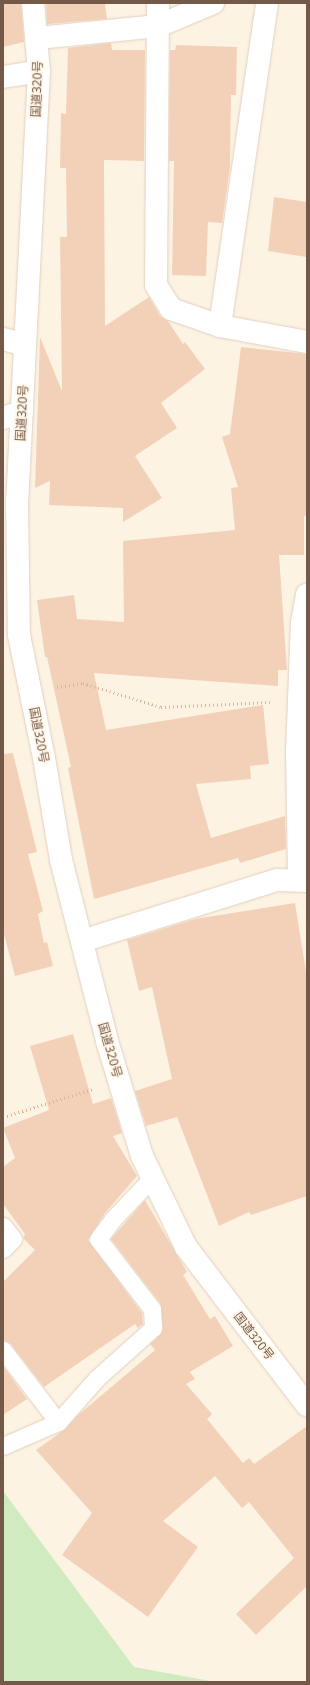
<!DOCTYPE html>
<html>
<head>
<meta charset="utf-8">
<style>
	body { margin:0 }
	#map { position:relative; width:310px; height:1685px; overflow:hidden; background:#fdf3e2; font-family:"Noto Sans","Noto Sans JP",sans-serif }
	div>[style] { position:absolute }
	[style*='--x'] { left:calc(var(--x)*1px); top:calc(var(--y)*1px); width:calc(var(--w)*1px); rotate:calc(var(--a)*1deg) }
	.green>* { inset:0; background:#d1ebc0 }
	.building>* { inset:0; background:#f3d1b9 }
	.path>* { height:2.5px; margin-top:-1.25px; transform-origin:0; background:repeating-linear-gradient(90deg,#d8b49c 0 1px,transparent 0 4px) }
	.roads { filter:drop-shadow(0 0 1px #e1cfbe) drop-shadow(0 0 1px #e1cfbe) }
	.lane>* { height:17px; margin:-8.5px; padding:0 8.5px; transform-origin:8.5px; border-radius:8.5px; background:#fff }
	.street>* { height:22px; margin:-11px; padding:0 11px; transform-origin:11px; border-radius:11px; background:#fff }
	.secondary>* { height:22px; margin:-11px; padding:0 11px; transform-origin:11px; border-radius:11px; background:#fff }
	span { translate:-50% -50%; white-space:nowrap; text-align:center; line-height:1.15; -webkit-text-stroke:4px #fff7e9; paint-order:stroke }
	.street-label { font-size:12px; color:#755948 }
	.frame { position:absolute; inset:0; border:4px solid #755948; pointer-events:none }
</style>
</head>
<body>
<div id="map">
	<div class="green">
		<div style="clip-path:polygon(3px 1491px,134px 1667px,216px 1682px,3px 1682px)"></div>
	</div>
	<div class="building">
		<div style="clip-path:polygon(3px 3px,21px 3px,24px 42px,3px 47px)"></div>
		<div style="clip-path:polygon(46px 3px,105px 3px,107px 19px,47px 24px)"></div>
		<div style="clip-path:polygon(111px 43px,112px 50px,145px 50px,144px 161px,104px 160px,105px 326px,149px 297px,160px 316px,168px 321px,183px 344px,185px 342px,205px 369px,161px 403px,177px 428px,135px 456px,162px 498px,123px 522px,123px 508px,49px 505px,50px 481px,35px 488px,40px 337px,62px 391px,60px 237px,67px 237px,66px 168px,60px 168px,61px 113px,66px 114px,68px 48px)"></div>
		<div style="clip-path:polygon(176px 45px,237px 47px,236px 95px,231px 95px,230px 167px,222px 223px,208px 222px,206px 276px,172px 275px,174px 161px,169px 161px,170px 50px,175px 50px)"></div>
		<div style="clip-path:polygon(274px 197px,307px 202px,307px 257px,268px 251px)"></div>
		<div style="clip-path:polygon(241px 347px,307px 354px,307px 516px,304px 516px,304px 555px,279px 555px,287px 670px,278px 670px,278px 686px,94px 673px,106px 730px,263px 705px,269px 764px,250px 766px,251px 779px,196px 784px,211px 838px,285px 816px,286px 849px,240px 863px,238px 858px,94px 899px,68px 768px,71px 767px,47px 657px,45px 657px,37px 600px,74px 595px,77px 619px,124px 622px,123px 541px,235px 530px,231px 488px,238px 487px,222px 437px,230px 434px)"></div>
		<div style="clip-path:polygon(13px 753px,37px 852px,28px 854px,43px 911px,38px 914px,44px 943px,47px 942px,53px 966px,15px 976px,3px 930px,3px 754px)"></div>
		<div style="clip-path:polygon(295px 903px,307px 978px,307px 1196px,251px 1215px,249px 1212px,219px 1226px,177px 1117px,146px 1126px,135px 1091px,172px 1079px,152px 987px,139px 991px,127px 940px,195px 919px)"></div>
		<div style="clip-path:polygon(73px 1034px,93px 1104px,111px 1098px,122px 1133px,113px 1136px,137px 1176px,105px 1213px,88px 1240px,142px 1313px,143px 1324px,138px 1328px,135px 1324px,44px 1387px,11px 1344px,3px 1340px,3px 1282px,35px 1250px,23px 1238px,25px 1234px,3px 1204px,3px 1167px,15px 1158px,3px 1128px,49px 1110px,30px 1046px)"></div>
		<div style="clip-path:polygon(145px 1200px,187px 1272px,183px 1275px,210px 1319px,215px 1316px,233px 1346px,190px 1372px,195px 1379px,186px 1384px,212px 1414px,207px 1419px,243px 1463px,249px 1458px,254px 1464px,307px 1426px,307px 1586px,256px 1635px,236px 1614px,294px 1558px,249px 1502px,242px 1508px,215px 1476px,163px 1521px,198px 1547px,148px 1617px,62px 1555px,92px 1513px,36px 1450px,64px 1430px,77px 1416px,155px 1350px,150px 1344px,160px 1335px,163px 1328px,160px 1303px,111px 1239px)"></div>
		<div style="clip-path:polygon(3px 1366px,27px 1399px,3px 1415px)"></div>
	</div>
	<div class="path">
		<div style="--x:57;--y:687;--w:26;--a:-9"></div>
		<div style="--x:83;--y:683;--w:82;--a:17.1"></div>
		<div style="--x:161;--y:707;--w:109;--a:-2.6"></div>
		<div style="--x:3;--y:1117;--w:94;--a:-17.3"></div>
	</div>
	<div class="roads">
		<div class="lane">
			<div style="--x:3;--y:1226;--w:16;--a:52"></div>
			<div style="--x:13;--y:1239;--w:14;--a:135"></div>
			<div style="--x:3;--y:1350;--w:91;--a:52.6"></div>
			<div style="--x:3;--y:1446;--w:60;--a:-23.6"></div>
			<div style="--x:58;--y:1422;--w:59;--a:-48.4"></div>
			<div style="--x:97;--y:1378;--w:75;--a:-41.8"></div>
			<div style="--x:153;--y:1328;--w:19;--a:-93"></div>
			<div style="--x:152;--y:1309;--w:88;--a:-127.6"></div>
			<div style="--x:98;--y:1239;--w:25;--a:-53"></div>
			<div style="--x:113;--y:1219;--w:57;--a:-46.4"></div>
		</div>
		<div class="street">
			<div style="--x:158;--y:3;--w:282;--a:90.4"></div>
			<div style="--x:156;--y:285;--w:28;--a:58"></div>
			<div style="--x:171;--y:309;--w:52;--a:19.1"></div>
			<div style="--x:220;--y:326;--w:326;--a:-81.7"></div>
			<div style="--x:38;--y:38;--w:121;--a:-5.7"></div>
			<div style="--x:158;--y:26;--w:60;--a:-22.7"></div>
			<div style="--x:3;--y:77;--w:36;--a:-9"></div>
			<div style="--x:220;--y:326;--w:88;--a:10.4"></div>
			<div style="--x:3;--y:339;--w:23;--a:15"></div>
			<div style="--x:3;--y:418;--w:20;--a:-18"></div>
			<div style="--x:299;--y:880;--w:128;--a:-90.9"></div>
			<div style="--x:297;--y:752;--w:129;--a:-87.8"></div>
			<div style="--x:302;--y:623;--w:29;--a:-80"></div>
			<div style="--x:82;--y:941;--w:204;--a:-17.4"></div>
			<div style="--x:277;--y:880;--w:30;--a:2"></div>
		</div>
		<div class="secondary">
			<div style="--x:33;--y:3;--w:68;--a:85"></div>
			<div style="--x:39;--y:71;--w:429;--a:92.9"></div>
			<div style="--x:17;--y:499;--w:136;--a:89.2"></div>
			<div style="--x:19;--y:635;--w:126;--a:78.5"></div>
			<div style="--x:44;--y:758;--w:103;--a:80.5"></div>
			<div style="--x:61;--y:860;--w:187;--a:75.7"></div>
			<div style="--x:107;--y:1041;--w:120;--a:73.1"></div>
			<div style="--x:142;--y:1156;--w:101;--a:64.2"></div>
			<div style="--x:186;--y:1247;--w:199;--a:52.6"></div>
		</div>
	</div>
	<div class="street-label">
		<span style="left:37px;top:89px;rotate:-88deg">国道320号</span>
		<span style="left:22px;top:413px;rotate:-87deg">国道320号</span>
		<span style="left:39px;top:735px;rotate:79deg">国道320号</span>
		<span style="left:110px;top:1050px;rotate:74deg">国道320号</span>
		<span style="left:254px;top:1336px;rotate:52deg">国道320号</span>
	</div>
	<div class="frame"></div>
</div>
</body>
</html>
